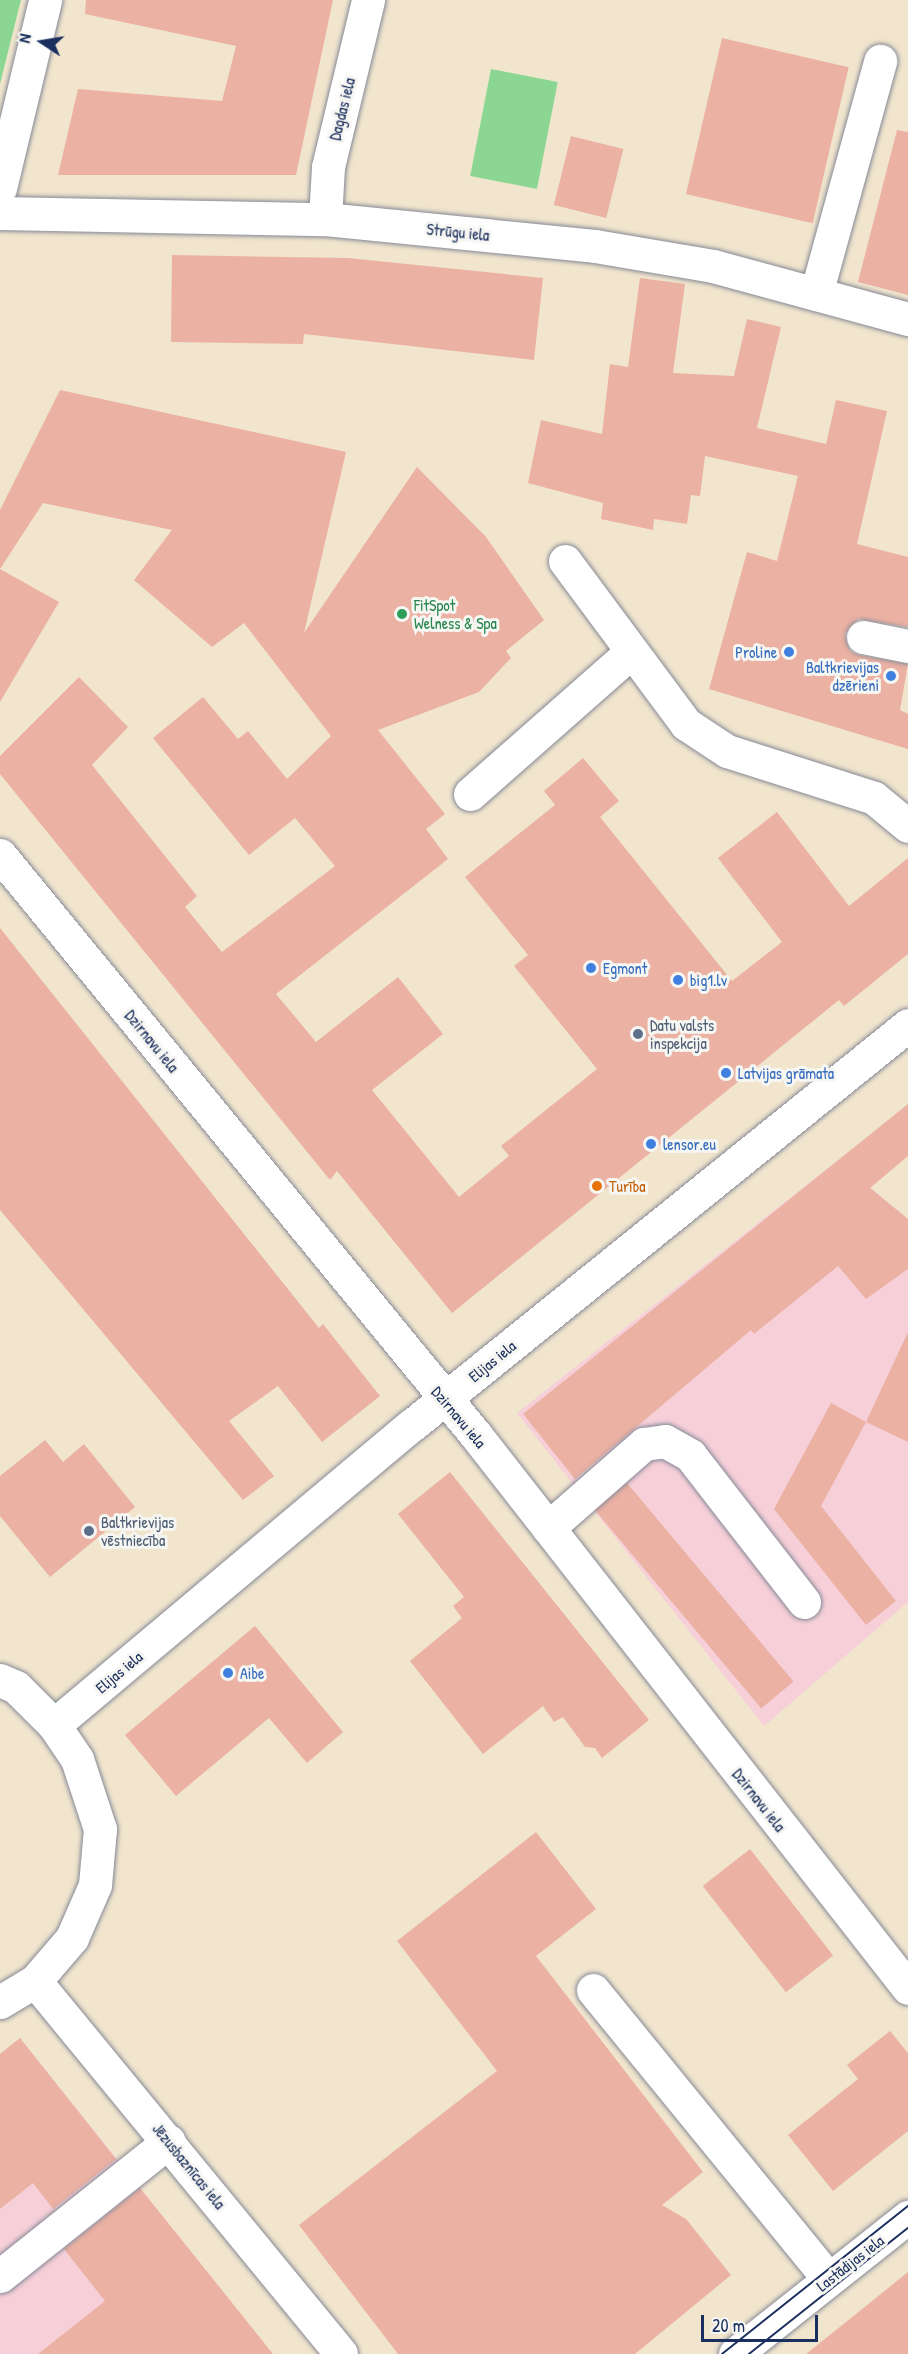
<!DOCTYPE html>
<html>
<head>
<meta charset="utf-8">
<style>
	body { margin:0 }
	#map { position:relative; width:908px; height:2354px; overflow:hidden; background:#f1e5ce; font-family:"Patrick Hand",sans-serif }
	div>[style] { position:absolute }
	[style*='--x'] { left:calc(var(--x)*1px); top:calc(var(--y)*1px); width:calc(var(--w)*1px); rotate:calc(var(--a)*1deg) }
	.built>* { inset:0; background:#f6cfd9 }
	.green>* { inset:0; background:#8cd693; transform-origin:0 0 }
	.building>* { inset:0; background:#ebb1a3; transform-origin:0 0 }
	.roads { filter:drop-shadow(0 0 2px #868a96) drop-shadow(0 0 2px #868a96) }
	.minor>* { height:33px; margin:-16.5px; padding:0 16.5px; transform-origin:16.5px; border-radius:16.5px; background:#fff }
	.tram>* { height:1.5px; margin:-0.75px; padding:0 0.75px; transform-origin:0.75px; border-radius:0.75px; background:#1b2f5e }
	.dots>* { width:16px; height:16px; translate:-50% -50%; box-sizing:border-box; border:3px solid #f6f6f2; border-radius:50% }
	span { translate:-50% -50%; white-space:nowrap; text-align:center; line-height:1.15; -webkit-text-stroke:6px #f6f6f2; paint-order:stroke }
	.street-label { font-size:16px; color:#1b2f5e }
	.leisure-label { font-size:16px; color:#27864d }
	.left { translate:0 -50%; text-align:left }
	.shop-label { font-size:16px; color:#366cbe }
	.right { translate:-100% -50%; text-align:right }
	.service-label { font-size:16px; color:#4e5e75 }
	.food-label { font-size:16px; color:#c56008 }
	.north { position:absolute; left:12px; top:12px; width:60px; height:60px; -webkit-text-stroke:4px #f6f6f2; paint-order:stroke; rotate:282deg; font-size:16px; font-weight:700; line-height:24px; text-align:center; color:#1b2f5e }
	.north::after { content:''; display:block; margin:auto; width:21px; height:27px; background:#1b2f5e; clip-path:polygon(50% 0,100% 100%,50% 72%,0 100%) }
	.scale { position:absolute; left:701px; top:2315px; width:117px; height:27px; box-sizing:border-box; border:3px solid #1b2f5e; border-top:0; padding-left:8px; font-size:18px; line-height:21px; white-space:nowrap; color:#1b2f5e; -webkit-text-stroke:4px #f6f6f2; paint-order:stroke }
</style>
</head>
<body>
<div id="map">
	<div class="built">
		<div style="clip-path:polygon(838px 1160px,908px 1219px,908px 1602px,764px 1726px,517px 1413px)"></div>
		<div style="clip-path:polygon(20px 2038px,229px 2299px,160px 2354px,0 2354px,0 2054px)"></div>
	</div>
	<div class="green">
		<div style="clip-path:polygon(0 0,21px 0,0 84px)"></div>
		<div style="left:491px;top:69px;width:68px;height:109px;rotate:11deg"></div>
	</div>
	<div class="building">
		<div style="clip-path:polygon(86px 0,333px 0,296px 175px,58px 175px,78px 89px,222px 101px,236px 46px,85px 14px)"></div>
		<div style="left:722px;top:38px;width:130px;height:160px;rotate:13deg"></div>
		<div style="clip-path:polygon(897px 130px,908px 132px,908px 295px,858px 282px)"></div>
		<div style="left:571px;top:136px;width:54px;height:71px;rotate:14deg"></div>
		<div style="clip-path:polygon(172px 255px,348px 258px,543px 278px,534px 360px,304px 334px,303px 344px,171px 342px)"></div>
		<div style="clip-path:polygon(640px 278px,685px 284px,673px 373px,734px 376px,747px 319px,781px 327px,757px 428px,826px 444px,836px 400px,887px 411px,857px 544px,908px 557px,908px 627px,858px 619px,845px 634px,850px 651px,859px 655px,908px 664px,900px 710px,908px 714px,908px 749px,709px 689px,747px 552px,777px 561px,798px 476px,705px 456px,700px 496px,691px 495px,687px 524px,654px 519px,653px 530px,601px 519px,603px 503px,528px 483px,541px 420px,602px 434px,610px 364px,628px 367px)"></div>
		<div style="clip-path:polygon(60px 390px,346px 452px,304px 633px,417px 467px,486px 537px,544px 620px,506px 651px,511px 658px,479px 692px,378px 730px,445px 814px,426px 829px,448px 859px,276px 994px,316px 1042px,398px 977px,443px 1034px,372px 1090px,459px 1197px,509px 1156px,501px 1146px,597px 1069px,514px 966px,528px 955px,465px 877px,555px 805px,544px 791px,583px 758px,619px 801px,600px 817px,732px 981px,782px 942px,718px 858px,777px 812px,849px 906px,908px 858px,908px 954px,844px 1006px,839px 1000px,452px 1313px,337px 1171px,330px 1180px,0 774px,0 756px,79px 677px,128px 727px,92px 765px,197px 896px,185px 907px,222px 952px,335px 866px,295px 818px,249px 855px,153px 738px,203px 697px,238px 739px,248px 731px,287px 779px,331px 736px,244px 623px,212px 647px,134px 580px,172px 530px,43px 503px,0 569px,59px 602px,0 702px,0 510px)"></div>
		<div style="clip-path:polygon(0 928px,319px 1328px,323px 1324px,380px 1396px,322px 1442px,278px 1386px,229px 1421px,274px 1476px,243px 1500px,0 1210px)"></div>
		<div style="clip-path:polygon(908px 1104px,908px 1156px,870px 1188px,908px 1219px,908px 1269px,866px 1299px,838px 1266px,754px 1334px,751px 1330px,575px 1479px,523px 1414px)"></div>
		<div style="clip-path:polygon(908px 1332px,908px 1442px,866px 1422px)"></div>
		<div style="clip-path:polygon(831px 1403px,866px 1422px,821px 1506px,896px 1601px,866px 1625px,774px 1509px)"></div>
		<div style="clip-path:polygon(45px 1440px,63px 1462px,84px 1444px,135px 1507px,50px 1577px,0 1516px,0 1476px)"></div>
		<div style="clip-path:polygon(450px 1472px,649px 1720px,602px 1758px,595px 1748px,585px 1747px,563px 1717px,554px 1722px,543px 1706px,483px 1754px,410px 1661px,462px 1618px,453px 1606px,464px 1597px,398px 1514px)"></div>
		<div style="left:627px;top:1483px;width:259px;height:42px;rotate:50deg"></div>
		<div style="clip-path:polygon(255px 1626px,343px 1732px,307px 1763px,269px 1718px,176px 1796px,125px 1735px)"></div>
		<div style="clip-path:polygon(536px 1832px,596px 1909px,536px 1956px,703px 2172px,662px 2205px,686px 2219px,731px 2275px,635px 2354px,398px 2354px,299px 2225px,497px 2071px,397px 1941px)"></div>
		<div style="left:750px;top:1849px;width:135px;height:60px;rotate:52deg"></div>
		<div style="clip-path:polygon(890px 2031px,908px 2053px,908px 2131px,833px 2191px,788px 2135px,858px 2079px,847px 2065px)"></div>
		<div style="clip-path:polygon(20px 2038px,116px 2159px,53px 2209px,33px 2183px,0 2209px,0 2054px)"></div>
		<div style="clip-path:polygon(140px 2188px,229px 2299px,273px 2354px,38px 2354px,105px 2301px,64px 2249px)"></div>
		<div style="clip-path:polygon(908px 2272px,908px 2354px,806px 2354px,856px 2314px)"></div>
	</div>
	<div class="roads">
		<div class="minor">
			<div style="--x:0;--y:188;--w:193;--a:-76.5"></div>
			<div style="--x:0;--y:213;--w:325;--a:1.1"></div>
			<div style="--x:325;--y:219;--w:271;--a:5.7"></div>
			<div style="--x:595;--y:246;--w:120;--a:9.6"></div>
			<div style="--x:713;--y:266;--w:202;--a:15.2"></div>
			<div style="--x:325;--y:219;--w:52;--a:-86.7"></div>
			<div style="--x:328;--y:167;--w:172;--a:-76.5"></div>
			<div style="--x:816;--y:294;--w:242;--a:-74.6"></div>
			<div style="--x:565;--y:561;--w:203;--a:53.4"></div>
			<div style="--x:686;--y:724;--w:49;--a:33.4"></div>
			<div style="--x:727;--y:751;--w:154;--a:17.7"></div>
			<div style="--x:874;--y:798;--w:44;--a:39.5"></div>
			<div style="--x:863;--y:637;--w:46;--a:11.3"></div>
			<div style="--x:470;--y:794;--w:215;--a:-41.4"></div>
			<div style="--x:0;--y:855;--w:749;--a:50.64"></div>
			<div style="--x:475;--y:1434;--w:703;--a:51.99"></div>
			<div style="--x:548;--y:1528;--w:128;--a:-41.2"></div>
			<div style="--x:644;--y:1444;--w:21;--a:-8"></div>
			<div style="--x:665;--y:1441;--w:29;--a:29"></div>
			<div style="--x:690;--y:1455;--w:186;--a:52.2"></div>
			<div style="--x:0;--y:1680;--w:17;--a:24"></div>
			<div style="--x:16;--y:1687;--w:54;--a:45"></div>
			<div style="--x:54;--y:1725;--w:41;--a:55.9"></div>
			<div style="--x:77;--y:1759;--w:74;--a:71.8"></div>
			<div style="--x:100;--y:1829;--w:56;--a:95.1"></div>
			<div style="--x:95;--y:1885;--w:58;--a:113.5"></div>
			<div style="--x:72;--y:1938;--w:57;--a:130.7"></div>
			<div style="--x:35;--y:1981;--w:41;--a:149"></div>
			<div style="--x:54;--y:1725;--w:467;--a:-40"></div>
			<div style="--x:412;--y:1425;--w:637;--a:-38.88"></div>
			<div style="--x:35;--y:1981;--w:482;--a:50.6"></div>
			<div style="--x:593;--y:1990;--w:373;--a:50.8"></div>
			<div style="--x:0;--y:2276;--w:216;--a:-38.6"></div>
			<div style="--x:735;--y:2354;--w:221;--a:-38.4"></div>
		</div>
	</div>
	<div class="tram">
		<div style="--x:722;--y:2354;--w:238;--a:-38.5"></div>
		<div style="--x:749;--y:2354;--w:203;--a:-38.4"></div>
	</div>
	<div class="dots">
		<div style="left:402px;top:614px;background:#2e9e5b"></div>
		<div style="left:789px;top:652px;background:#3f7fe0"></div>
		<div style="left:891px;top:676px;background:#3f7fe0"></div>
		<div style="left:591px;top:968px;background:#3f7fe0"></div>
		<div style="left:678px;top:980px;background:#3f7fe0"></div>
		<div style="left:638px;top:1034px;background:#5c6f8a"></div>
		<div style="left:726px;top:1073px;background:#3f7fe0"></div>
		<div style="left:651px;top:1144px;background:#3f7fe0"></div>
		<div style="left:597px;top:1186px;background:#e8710a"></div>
		<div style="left:89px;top:1531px;background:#5c6f8a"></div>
		<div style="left:228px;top:1673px;background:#3f7fe0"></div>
	</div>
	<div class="street-label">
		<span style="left:342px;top:109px;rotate:-76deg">Dagdas iela</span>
		<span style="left:458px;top:232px;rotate:6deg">Strūgu iela</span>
		<span style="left:152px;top:1041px;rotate:51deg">Dzirnavu iela</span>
		<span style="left:492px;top:1361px;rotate:-39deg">Elijas iela</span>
		<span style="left:459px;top:1417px;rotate:50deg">Dzirnavu iela</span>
		<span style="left:119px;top:1672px;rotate:-40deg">Elijas iela</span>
		<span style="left:759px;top:1800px;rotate:52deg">Dzirnavu iela</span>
		<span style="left:189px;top:2166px;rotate:51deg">Jēzusbaznīcas iela</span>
		<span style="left:850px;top:2263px;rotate:-38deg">Lastādijas iela</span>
	</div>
	<div class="leisure-label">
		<span class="left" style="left:414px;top:614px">FitSpot<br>Welness &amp; Spa</span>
	</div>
	<div class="shop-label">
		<span class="right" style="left:777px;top:652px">Proline</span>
		<span class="right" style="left:879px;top:676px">Baltkrievijas<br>dzērieni</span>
		<span class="left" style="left:603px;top:968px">Egmont</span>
		<span class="left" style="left:690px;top:980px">big1.lv</span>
		<span class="left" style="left:738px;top:1073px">Latvijas grāmata</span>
		<span class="left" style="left:663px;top:1144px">lensor.eu</span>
		<span class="left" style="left:240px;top:1673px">Aibe</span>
	</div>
	<div class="service-label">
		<span class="left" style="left:650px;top:1034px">Datu valsts<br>inspekcija</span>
		<span class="left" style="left:101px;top:1531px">Baltkrievijas<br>vēstniecība</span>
	</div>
	<div class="food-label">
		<span class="left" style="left:609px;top:1186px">Turība</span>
	</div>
	<div class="north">N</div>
	<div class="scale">20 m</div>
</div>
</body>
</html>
